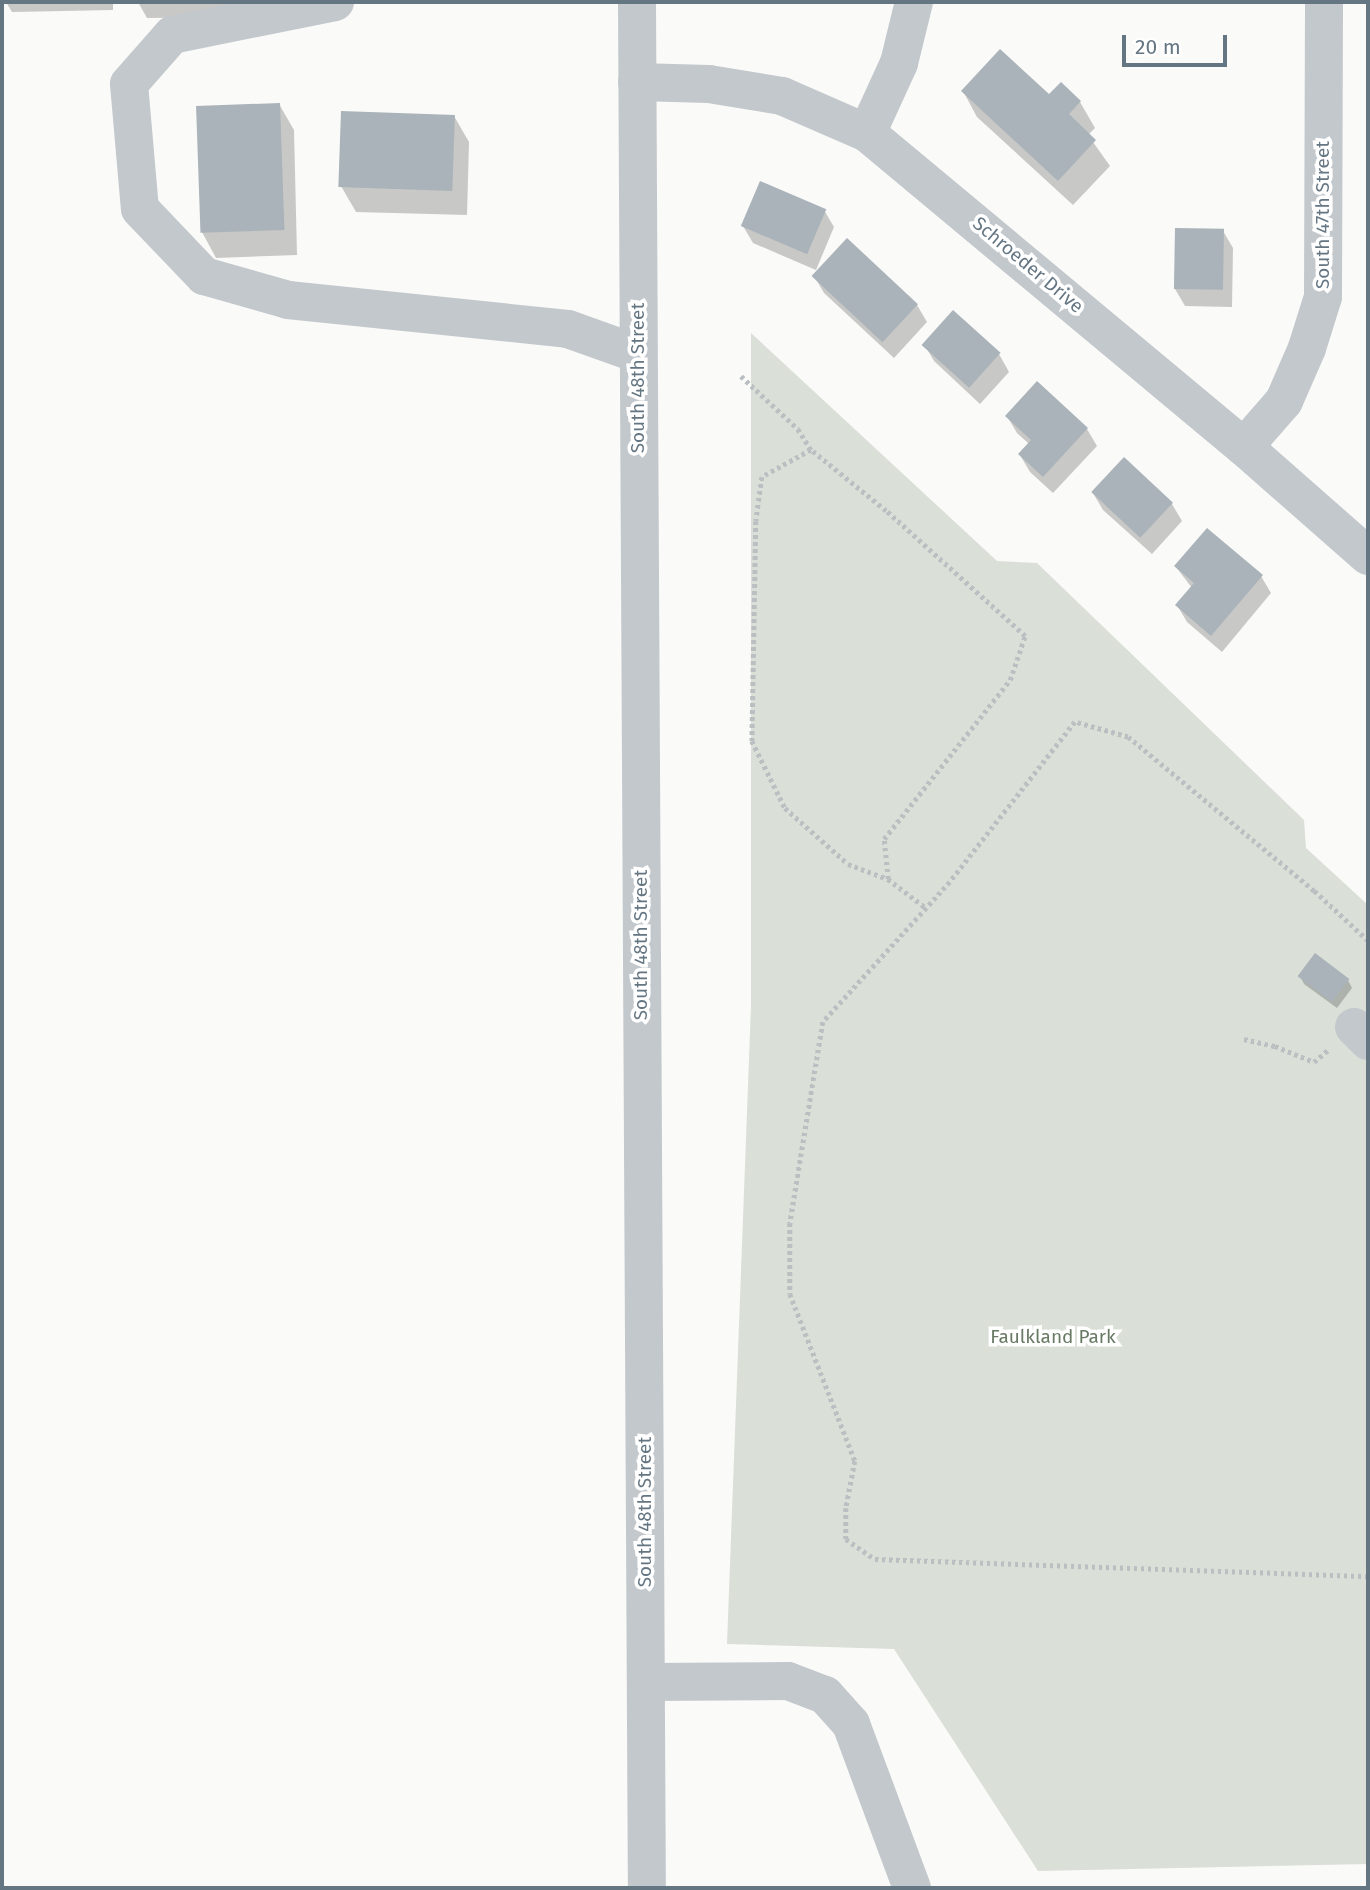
<!DOCTYPE html>
<html>
<head>
<meta charset="utf-8">
<style>
	body { margin:0 }
	#map { position:relative; width:1370px; height:1890px; overflow:hidden; background:#fafaf8; font-family:"Fira Sans",sans-serif }
	div>[style] { position:absolute }
	[style*='--x'] { left:calc(var(--x)*1px); top:calc(var(--y)*1px); width:calc(var(--w)*1px); rotate:calc(var(--a)*1deg) }
	.green>* { inset:0; background:#dadfd7 }
	.shadow>* { inset:0; background:#0003 }
	.building>* { inset:0; background:#aab3b9; transform-origin:0 0 }
	.path>* { height:4.5px; margin-top:-2.25px; transform-origin:0; background:repeating-linear-gradient(90deg,#bbbfc2 0 3.5px,transparent 0 7px) }
	.minor>* { height:38px; margin:-19px; padding:0 19px; transform-origin:19px; border-radius:19px; background:#c3c8cc }
	span { translate:-50% -50%; white-space:nowrap; text-align:center; line-height:1.15; -webkit-text-stroke:7px #fff; paint-order:stroke }
	.street-label { font-size:19px; color:#657683 }
	.park-label { font-size:19px; color:#687a64 }
	.frame { position:absolute; inset:0; border:4px solid #657683; pointer-events:none }
	.scale { position:absolute; left:1122px; top:35px; width:105px; height:32px; box-sizing:border-box; border:4px solid #657683; border-top:0; padding-left:9px; font-size:21px; line-height:24px; white-space:nowrap; color:#657683; -webkit-text-stroke:5px #fff; paint-order:stroke }
</style>
</head>
<body>
<div id="map">
	<div class="green">
		<div style="clip-path:polygon(751px 333px,997px 561px,1037px 563px,1304px 820px,1306px 848px,1368px 905px,1368px 1864px,1038px 1871px,894px 1649px,727px 1644px,751px 1006px)"></div>
	</div>
	<div class="shadow">
		<div style="clip-path:polygon(6px 2px,113px 2px,113px 10px,12px 12px)"></div>
		<div style="clip-path:polygon(138px 2px,245px 2px,245px 17px,147px 18px)"></div>
		<div style="clip-path:polygon(963px 91px,1080px 102px,1095px 128px,1088px 135px,1110px 166px,1073px 205px,977px 117px)"></div>
		<div style="clip-path:polygon(279px 104px,294px 130px,297px 255px,216px 258px,202px 232px)"></div>
		<div style="clip-path:polygon(454px 116px,469px 142px,467px 215px,356px 212px,341px 186px)"></div>
		<div style="clip-path:polygon(824px 210px,834px 227px,816px 270px,753px 243px,743px 226px)"></div>
		<div style="clip-path:polygon(1223px 231px,1233px 248px,1232px 307px,1185px 306px,1175px 289px)"></div>
		<div style="clip-path:polygon(847px 241px,917px 305px,927px 322px,894px 358px,824px 293px,814px 276px)"></div>
		<div style="clip-path:polygon(924px 344px,999px 354px,1009px 372px,980px 404px,934px 361px)"></div>
		<div style="clip-path:polygon(1007px 416px,1087px 429px,1097px 446px,1053px 493px,1030px 472px,1020px 455px,1029px 444px,1017px 433px)"></div>
		<div style="clip-path:polygon(1124px 459px,1172px 504px,1182px 521px,1152px 554px,1103px 510px,1093px 493px)"></div>
		<div style="clip-path:polygon(1176px 567px,1261px 576px,1271px 593px,1222px 652px,1187px 622px,1177px 605px,1192px 588px)"></div>
		<div style="clip-path:polygon(1300px 976px,1348px 980px,1352px 988px,1337px 1008px,1304px 984px)"></div>
	</div>
	<div class="building">
		<div style="clip-path:polygon(1000px 49px,1049px 94px,1061px 82px,1081px 101px,1069px 114px,1096px 140px,1058px 181px,961px 91px)"></div>
		<div style="left:280px;top:103px;width:127px;height:84px;rotate:88deg"></div>
		<div style="left:341px;top:111px;width:114px;height:76px;rotate:2deg"></div>
		<div style="left:760px;top:181px;width:72px;height:49px;rotate:23deg"></div>
		<div style="left:1175px;top:228px;width:49px;height:61px;rotate:1deg"></div>
		<div style="left:847px;top:238px;width:97px;height:52px;rotate:43deg"></div>
		<div style="left:953px;top:310px;width:64px;height:47px;rotate:42deg"></div>
		<div style="clip-path:polygon(1037px 381px,1088px 428px,1043px 477px,1018px 454px,1031px 440px,1005px 416px)"></div>
		<div style="left:1124px;top:457px;width:67px;height:48px;rotate:43deg"></div>
		<div style="clip-path:polygon(1207px 528px,1263px 575px,1211px 636px,1175px 605px,1194px 583px,1174px 566px)"></div>
		<div style="left:1315px;top:953px;width:43px;height:29px;rotate:37deg"></div>
	</div>
	<div class="path">
		<div style="--x:741;--y:376;--w:78;--a:42.9"></div>
		<div style="--x:798;--y:429;--w:25;--a:58"></div>
		<div style="--x:888;--y:879;--w:40;--a:-95.7"></div>
		<div style="--x:884;--y:839;--w:203;--a:-51.6"></div>
		<div style="--x:1010;--y:680;--w:46;--a:-71.2"></div>
		<div style="--x:1025;--y:636;--w:187;--a:-138"></div>
		<div style="--x:886;--y:511;--w:97;--a:-140.9"></div>
		<div style="--x:811;--y:450;--w:56;--a:151.1"></div>
		<div style="--x:762;--y:477;--w:44;--a:97.8"></div>
		<div style="--x:756;--y:521;--w:220;--a:91"></div>
		<div style="--x:752;--y:741;--w:75;--a:63.8"></div>
		<div style="--x:785;--y:808;--w:84;--a:41.6"></div>
		<div style="--x:848;--y:864;--w:43;--a:20.6"></div>
		<div style="--x:888;--y:879;--w:48;--a:37.3"></div>
		<div style="--x:1368;--y:941;--w:74;--a:-137.2"></div>
		<div style="--x:1314;--y:891;--w:241;--a:-140.4"></div>
		<div style="--x:1128;--y:737;--w:55;--a:-164.2"></div>
		<div style="--x:1075;--y:722;--w:203;--a:128"></div>
		<div style="--x:950;--y:882;--w:189;--a:132.2"></div>
		<div style="--x:823;--y:1022;--w:204;--a:99.3"></div>
		<div style="--x:790;--y:1223;--w:71;--a:90"></div>
		<div style="--x:790;--y:1294;--w:179;--a:68.7"></div>
		<div style="--x:855;--y:1461;--w:48;--a:100.8"></div>
		<div style="--x:846;--y:1508;--w:31;--a:90"></div>
		<div style="--x:846;--y:1539;--w:35;--a:35"></div>
		<div style="--x:875;--y:1559;--w:493;--a:2"></div>
		<div style="--x:1244;--y:1039;--w:32;--a:13"></div>
		<div style="--x:1275;--y:1046;--w:42;--a:22.3"></div>
		<div style="--x:1314;--y:1062;--w:18;--a:-41"></div>
	</div>
	<div class="minor">
		<div style="--x:335;--y:2;--w:166;--a:168.6"></div>
		<div style="--x:172;--y:35;--w:65;--a:131.3"></div>
		<div style="--x:129;--y:84;--w:125;--a:85"></div>
		<div style="--x:140;--y:209;--w:93;--a:46.3"></div>
		<div style="--x:204;--y:276;--w:87;--a:15.9"></div>
		<div style="--x:288;--y:300;--w:281;--a:5.9"></div>
		<div style="--x:568;--y:329;--w:74;--a:19.7"></div>
		<div style="--x:637;--y:2;--w:1886;--a:89.7"></div>
		<div style="--x:637;--y:82;--w:72;--a:1.6"></div>
		<div style="--x:709;--y:84;--w:74;--a:9.3"></div>
		<div style="--x:782;--y:96;--w:93;--a:23.5"></div>
		<div style="--x:867;--y:133;--w:491;--a:39.8"></div>
		<div style="--x:1244;--y:447;--w:165;--a:41.3"></div>
		<div style="--x:867;--y:133;--w:77;--a:-65.4"></div>
		<div style="--x:899;--y:63;--w:63;--a:-76.2"></div>
		<div style="--x:1244;--y:447;--w:61;--a:-49"></div>
		<div style="--x:1284;--y:401;--w:58;--a:-66.5"></div>
		<div style="--x:1307;--y:348;--w:53;--a:-72.6"></div>
		<div style="--x:1323;--y:297;--w:295;--a:-89.8"></div>
		<div style="--x:1354;--y:1027;--w:20;--a:45"></div>
		<div style="--x:646;--y:1682;--w:142;--a:-0.4"></div>
		<div style="--x:788;--y:1681;--w:40;--a:21"></div>
		<div style="--x:825;--y:1695;--w:39;--a:48"></div>
		<div style="--x:851;--y:1724;--w:175;--a:69.6"></div>
	</div>
	<div class="street-label">
		<span style="left:1323px;top:215px;rotate:-90deg">South 47th Street</span>
		<span style="left:1028px;top:265px;rotate:40deg">Schroeder Drive</span>
		<span style="left:638px;top:378px;rotate:-90deg">South 48th Street</span>
		<span style="left:641px;top:945px;rotate:-90deg">South 48th Street</span>
		<span style="left:645px;top:1512px;rotate:-90deg">South 48th Street</span>
	</div>
	<div class="park-label">
		<span style="left:1053px;top:1337px">Faulkland Park</span>
	</div>
	<div class="frame"></div>
	<div class="scale">20 m</div>
</div>
</body>
</html>
